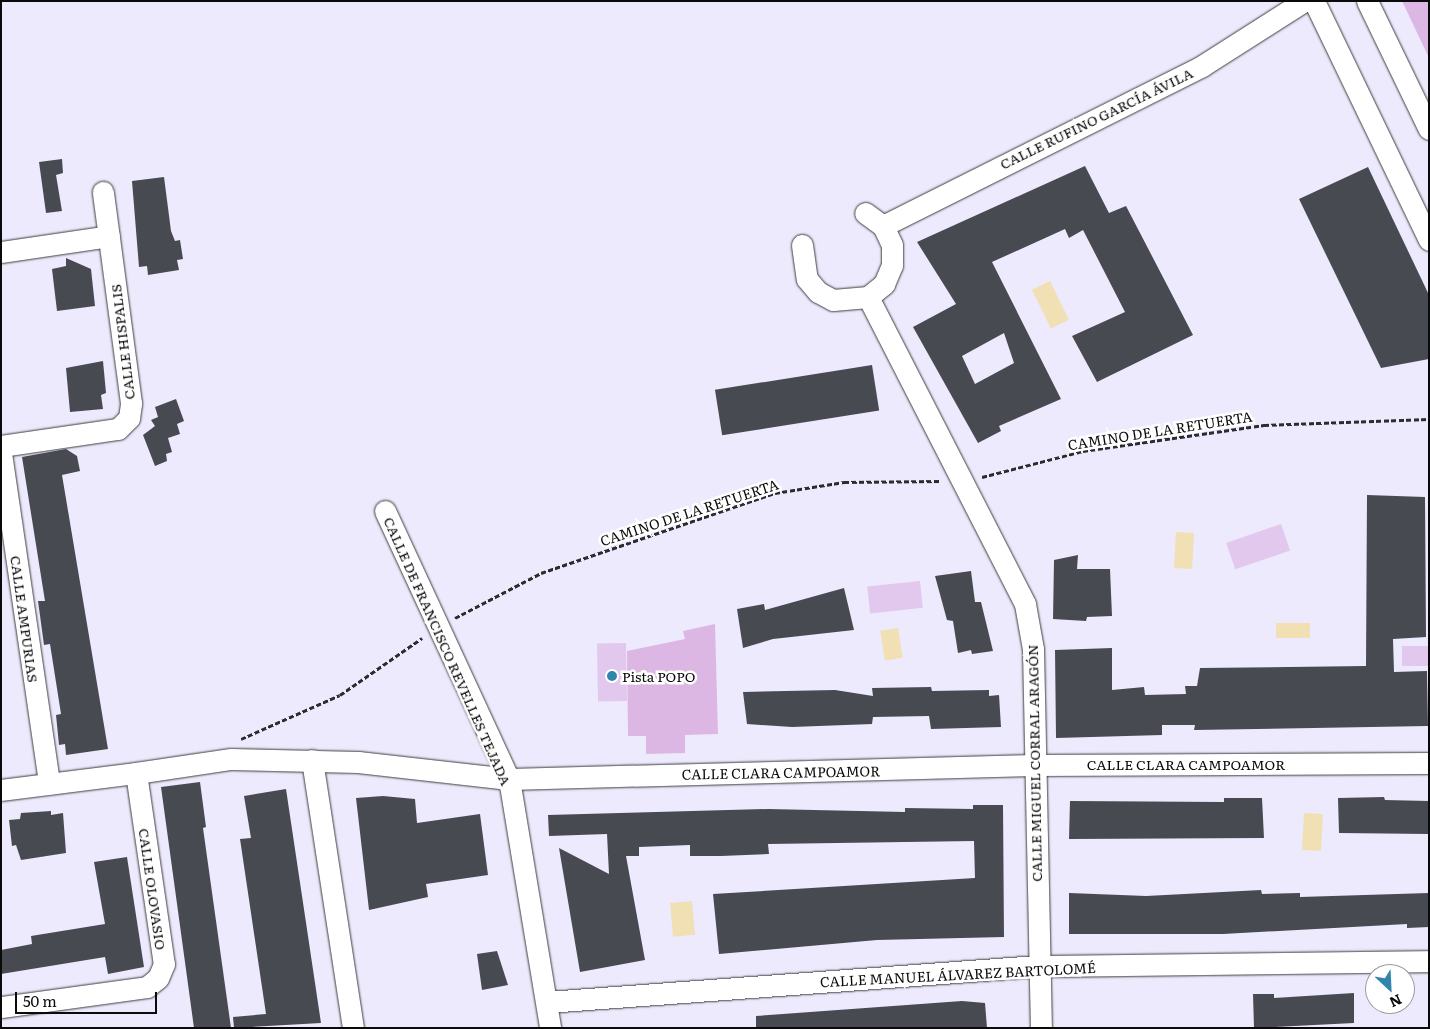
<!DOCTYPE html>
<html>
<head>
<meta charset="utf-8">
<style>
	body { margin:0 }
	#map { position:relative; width:1430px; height:1029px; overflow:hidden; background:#edeafd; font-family:Literata,serif }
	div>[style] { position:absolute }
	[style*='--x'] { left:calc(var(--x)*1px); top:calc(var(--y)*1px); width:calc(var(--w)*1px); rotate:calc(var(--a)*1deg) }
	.green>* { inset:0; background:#ddb7e3 }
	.pitch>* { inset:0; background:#e1c8ec; transform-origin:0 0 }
	.water>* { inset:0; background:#f0e0b3; transform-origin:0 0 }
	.building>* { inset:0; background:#484a52; transform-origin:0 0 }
	.path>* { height:3px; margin-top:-1.5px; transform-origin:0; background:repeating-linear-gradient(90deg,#2c2c2c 0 5px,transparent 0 7.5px) }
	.roads { filter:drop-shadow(0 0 1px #3d3d3d) drop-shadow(0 0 1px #3d3d3d) }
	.minor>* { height:21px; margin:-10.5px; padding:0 10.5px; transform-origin:10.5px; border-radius:10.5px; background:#fff }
	.dots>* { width:14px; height:14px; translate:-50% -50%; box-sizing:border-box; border:2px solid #fff; border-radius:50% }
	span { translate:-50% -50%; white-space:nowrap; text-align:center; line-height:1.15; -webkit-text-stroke:5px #fff; paint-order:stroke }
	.street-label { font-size:14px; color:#0a0a0a }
	.poi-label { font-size:14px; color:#0a0a0a }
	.left { translate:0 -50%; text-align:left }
	.frame { position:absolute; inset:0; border:2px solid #0a0a0a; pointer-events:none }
	.north { position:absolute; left:1365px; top:964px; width:50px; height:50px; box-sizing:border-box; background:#fff; border:1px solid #9d9d9d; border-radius:50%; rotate:155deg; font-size:14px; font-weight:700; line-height:20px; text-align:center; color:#0a0a0a }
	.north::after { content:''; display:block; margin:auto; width:18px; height:22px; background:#3185ac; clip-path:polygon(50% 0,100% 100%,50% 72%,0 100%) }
	.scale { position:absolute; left:15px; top:992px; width:142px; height:22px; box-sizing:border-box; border:2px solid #0a0a0a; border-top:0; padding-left:6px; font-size:15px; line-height:18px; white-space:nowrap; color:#0a0a0a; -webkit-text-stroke:4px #fff; paint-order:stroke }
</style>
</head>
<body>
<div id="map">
	<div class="green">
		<div style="clip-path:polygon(1402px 1px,1429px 1px,1429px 58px)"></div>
		<div style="clip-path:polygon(715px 624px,718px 734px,685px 735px,685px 753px,646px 754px,646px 736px,628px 736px,627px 651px,685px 639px,683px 631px)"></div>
	</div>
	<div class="pitch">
		<div style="left:1281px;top:524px;width:28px;height:58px;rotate:71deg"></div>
		<div style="left:920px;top:581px;width:27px;height:53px;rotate:84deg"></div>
		<div style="left:626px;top:643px;width:58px;height:29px;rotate:89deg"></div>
		<div style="left:1402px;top:646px;width:27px;height:20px"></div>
	</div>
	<div class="water">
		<div style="left:1050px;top:281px;width:43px;height:20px;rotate:64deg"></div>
		<div style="left:1176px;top:532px;width:18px;height:36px;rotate:3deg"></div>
		<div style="left:1310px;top:623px;width:15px;height:34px;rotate:90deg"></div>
		<div style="left:898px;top:628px;width:30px;height:18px;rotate:81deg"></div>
		<div style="left:1304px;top:813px;width:19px;height:37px;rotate:3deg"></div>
		<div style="left:692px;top:901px;width:34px;height:22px;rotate:85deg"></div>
	</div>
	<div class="building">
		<div style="clip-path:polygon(62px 159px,63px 173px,56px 175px,62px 211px,46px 213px,39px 162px)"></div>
		<div style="clip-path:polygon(evenodd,1085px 166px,1109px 213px,1126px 206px,1193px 335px,1097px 382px,1072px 336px,1125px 312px,1083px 230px,1069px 238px,1065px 229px,992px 262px,1061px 399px,999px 426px,1001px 431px,978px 443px,913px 327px,956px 304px,917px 242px,1085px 166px,1004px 333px,1014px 363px,975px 384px,962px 356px,1004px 333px)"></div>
		<div style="clip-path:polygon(1368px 167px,1429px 295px,1429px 359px,1381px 368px,1299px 199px)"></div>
		<div style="clip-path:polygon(164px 177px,171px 231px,175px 241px,180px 240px,183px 259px,177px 260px,179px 270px,148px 275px,147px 266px,139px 267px,132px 181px)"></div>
		<div style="clip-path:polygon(66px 258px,91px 269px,95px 306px,57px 311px,52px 269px,66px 266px)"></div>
		<div style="clip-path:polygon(103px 361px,106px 393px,101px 395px,103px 409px,70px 412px,66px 368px)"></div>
		<div style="left:872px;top:365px;width:46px;height:159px;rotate:81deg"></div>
		<div style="clip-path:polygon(176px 399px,184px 421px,177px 424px,180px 434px,168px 438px,172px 452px,166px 454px,167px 461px,155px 466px,143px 435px,155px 426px,151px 420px,158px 417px,155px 407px)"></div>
		<div style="clip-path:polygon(66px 449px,77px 456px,80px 471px,62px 475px,108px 749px,66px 755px,65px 744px,59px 745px,56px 715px,61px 714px,50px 644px,44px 645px,38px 601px,45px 601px,22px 457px)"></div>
		<div style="clip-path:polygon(1367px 495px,1425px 497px,1426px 637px,1393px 639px,1394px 672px,1427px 671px,1428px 726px,1194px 730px,1195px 725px,1162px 725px,1162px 735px,1056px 738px,1055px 650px,1112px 648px,1112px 690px,1144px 687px,1145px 695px,1186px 694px,1185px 686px,1197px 686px,1200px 668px,1366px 666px)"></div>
		<div style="clip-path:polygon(1078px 555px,1077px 569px,1110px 569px,1112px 616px,1087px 617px,1086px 621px,1053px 619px,1054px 560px)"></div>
		<div style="clip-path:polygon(971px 571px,975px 602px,981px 602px,993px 651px,972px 654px,971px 650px,958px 653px,953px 621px,947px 620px,935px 576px)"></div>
		<div style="clip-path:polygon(844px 588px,854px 630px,773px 639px,743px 648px,737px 609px,764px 604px,765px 610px)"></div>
		<div style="clip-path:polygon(931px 687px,932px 691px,989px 690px,989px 696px,999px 695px,1001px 727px,931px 729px,929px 716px,873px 717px,872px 724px,792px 727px,747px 724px,743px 692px,835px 690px,873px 696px,872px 688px)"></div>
		<div style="clip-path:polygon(200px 782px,206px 827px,203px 828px,231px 1028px,194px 1028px,161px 787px)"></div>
		<div style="clip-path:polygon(286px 789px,321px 1023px,234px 1028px,233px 1017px,266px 1014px,240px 839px,251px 838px,244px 796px)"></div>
		<div style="clip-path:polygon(383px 796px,415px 799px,417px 823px,480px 814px,488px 875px,426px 884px,428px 897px,369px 910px,356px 798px)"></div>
		<div style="clip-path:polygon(1384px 797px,1385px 800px,1429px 801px,1429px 834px,1339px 833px,1338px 798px)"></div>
		<div style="clip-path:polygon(1224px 798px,1262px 798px,1264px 838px,1069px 839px,1070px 801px,1224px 802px)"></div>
		<div style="clip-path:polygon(973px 805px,1003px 805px,1004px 937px,877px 940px,719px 954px,713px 894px,975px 878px,974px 841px,768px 844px,769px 854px,721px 856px,690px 856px,690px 845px,639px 847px,639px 856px,626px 856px,645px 960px,580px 972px,559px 848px,609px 874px,607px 834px,549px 836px,548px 815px,768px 809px,905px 812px,905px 808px,973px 809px)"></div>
		<div style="clip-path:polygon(51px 811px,51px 815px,63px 813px,66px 853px,21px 860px,16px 845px,12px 846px,9px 820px,20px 819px,21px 813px)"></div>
		<div style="clip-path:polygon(127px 857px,144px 967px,108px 974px,105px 957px,1px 974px,1px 950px,32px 944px,31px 936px,105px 924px,94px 862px)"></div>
		<div style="clip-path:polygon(1261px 890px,1262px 894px,1300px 893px,1300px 897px,1429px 893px,1429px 927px,1407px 928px,1407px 924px,1223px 934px,1069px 934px,1069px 893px,1146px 896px)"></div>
		<div style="clip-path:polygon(497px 951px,508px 985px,482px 990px,477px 954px)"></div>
		<div style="clip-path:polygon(1354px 993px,1354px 1023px,1254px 1028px,1253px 994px,1274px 994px,1274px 998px)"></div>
		<div style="clip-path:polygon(962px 1001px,985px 1003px,987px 1028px,756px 1028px,756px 1016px)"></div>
	</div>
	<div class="path">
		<div style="--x:982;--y:477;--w:104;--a:-14.4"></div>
		<div style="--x:1083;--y:451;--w:183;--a:-8.2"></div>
		<div style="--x:1264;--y:425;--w:165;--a:-2.1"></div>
		<div style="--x:455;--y:618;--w:97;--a:-27.6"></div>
		<div style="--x:541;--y:573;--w:247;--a:-18.9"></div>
		<div style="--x:775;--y:493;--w:70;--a:-9.1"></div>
		<div style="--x:844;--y:482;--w:97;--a:-0.6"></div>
		<div style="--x:241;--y:739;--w:108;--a:-24"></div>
		<div style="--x:340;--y:695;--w:100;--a:-34.8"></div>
	</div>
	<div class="roads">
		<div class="minor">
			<div style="--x:1314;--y:1;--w:265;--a:64.3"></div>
			<div style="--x:1367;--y:1;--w:142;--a:64.2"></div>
			<div style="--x:883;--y:226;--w:357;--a:-26.6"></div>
			<div style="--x:1202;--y:66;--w:121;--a:-32.5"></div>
			<div style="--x:802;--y:245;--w:34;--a:82"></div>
			<div style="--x:807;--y:279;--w:17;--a:50"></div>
			<div style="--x:818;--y:292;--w:17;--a:28"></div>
			<div style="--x:833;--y:300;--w:35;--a:-5"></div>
			<div style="--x:868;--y:297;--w:21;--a:-39"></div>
			<div style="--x:884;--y:284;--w:21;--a:-67"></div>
			<div style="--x:892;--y:265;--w:20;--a:-90"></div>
			<div style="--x:892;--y:245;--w:21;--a:-115"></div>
			<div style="--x:883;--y:226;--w:22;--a:-144"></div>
			<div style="--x:1;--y:252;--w:109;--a:-8.4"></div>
			<div style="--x:868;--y:297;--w:345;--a:62.9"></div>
			<div style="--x:1025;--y:604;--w:46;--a:79.9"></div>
			<div style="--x:1033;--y:649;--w:379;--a:88.8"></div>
			<div style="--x:1;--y:446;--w:118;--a:-8.3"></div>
			<div style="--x:118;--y:429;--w:16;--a:-45"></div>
			<div style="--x:129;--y:418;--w:15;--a:-82"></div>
			<div style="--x:131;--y:403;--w:213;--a:-97.6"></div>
			<div style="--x:1;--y:453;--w:334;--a:81.7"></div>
			<div style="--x:385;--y:511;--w:295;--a:65.2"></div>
			<div style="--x:509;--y:779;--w:252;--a:80.6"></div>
			<div style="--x:312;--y:760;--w:271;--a:81.3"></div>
			<div style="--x:136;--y:773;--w:96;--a:-8.4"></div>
			<div style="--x:231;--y:759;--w:127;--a:1.4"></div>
			<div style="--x:358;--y:762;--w:152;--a:6.4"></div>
			<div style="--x:509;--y:779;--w:524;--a:-1.53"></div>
			<div style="--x:1033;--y:765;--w:396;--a:-0.3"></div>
			<div style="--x:1;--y:790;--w:136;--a:-7.2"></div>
			<div style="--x:136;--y:773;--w:193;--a:81.7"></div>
			<div style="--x:164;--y:964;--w:15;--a:113"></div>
			<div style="--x:158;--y:978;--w:14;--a:141"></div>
			<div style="--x:147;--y:987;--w:147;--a:172.2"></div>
			<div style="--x:547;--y:1002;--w:492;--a:-4.2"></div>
			<div style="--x:1038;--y:966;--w:391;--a:-0.7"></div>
		</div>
	</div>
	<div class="dots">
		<div style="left:612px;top:676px;background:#3185ac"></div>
	</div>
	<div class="street-label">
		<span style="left:1096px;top:118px;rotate:-26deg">CALLE RUFINO GARCÍA ÁVILA</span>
		<span style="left:122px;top:342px;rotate:-97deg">CALLE HISPALIS</span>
		<span style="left:1160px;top:430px;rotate:-9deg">CAMINO DE LA RETUERTA</span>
		<span style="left:689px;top:512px;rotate:-18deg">CAMINO DE LA RETUERTA</span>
		<span style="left:25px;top:619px;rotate:82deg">CALLE AMPURIAS</span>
		<span style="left:448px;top:651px;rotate:66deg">CALLE DE FRANCISCO REVELLES TEJADA</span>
		<span style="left:1034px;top:763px;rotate:-91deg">CALLE MIGUEL CORRAL ARAGÓN</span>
		<span style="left:1186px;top:764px">CALLE CLARA CAMPOAMOR</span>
		<span style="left:781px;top:772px;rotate:-1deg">CALLE CLARA CAMPOAMOR</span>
		<span style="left:153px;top:889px;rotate:82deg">CALLE OLOVASIO</span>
		<span style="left:958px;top:974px;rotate:-3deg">CALLE MANUEL ÁLVAREZ BARTOLOMÉ</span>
	</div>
	<div class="poi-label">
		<span class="left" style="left:622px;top:676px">Pista POPO</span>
	</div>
	<div class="frame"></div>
	<div class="north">N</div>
	<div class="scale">50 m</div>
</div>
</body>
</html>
